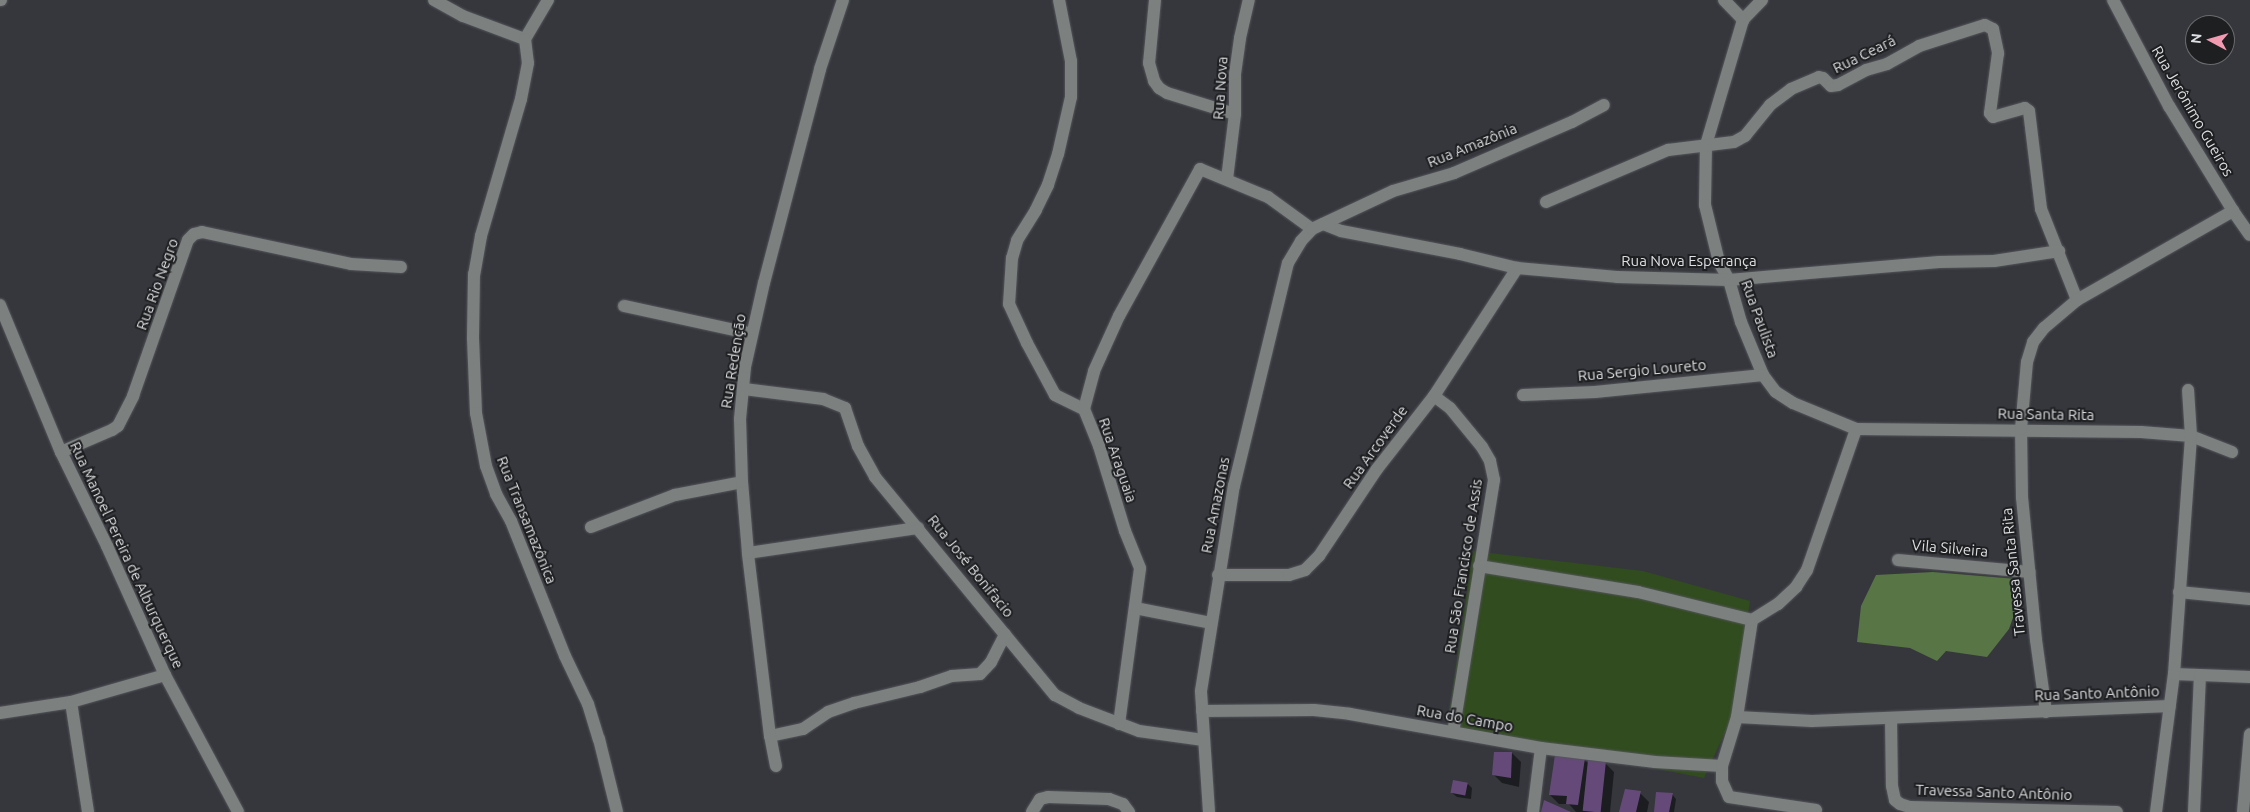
<!DOCTYPE html>
<html>
<head>
<meta charset="utf-8">
<style>
	body { margin:0 }
	#map { position:relative; width:2250px; height:812px; overflow:hidden; background:#36373d; font-family:Ubuntu,sans-serif }
	div>[style] { position:absolute }
	[style*='--x'] { left:calc(var(--x)*1px); top:calc(var(--y)*1px); width:calc(var(--w)*1px); rotate:calc(var(--a)*1deg) }
	.green>* { inset:0; background:#314c1e }
	.forest>* { inset:0; background:#587545 }
	.shadow>* { inset:0; background:#0007 }
	.building>* { inset:0; background:#654a79; transform-origin:0 0 }
	.roads { filter:drop-shadow(0 0 1px #54555b) drop-shadow(0 0 1px #54555b) }
	.minor>* { height:12px; margin:-6px; padding:0 6px; transform-origin:6px; border-radius:6px; background:#7c807e }
	span { translate:-50% -50%; white-space:nowrap; text-align:center; line-height:1.15; -webkit-text-stroke:4px #1e1f21; paint-order:stroke }
	.street-label { font-size:15px; color:#dddfe2 }
	.north { position:absolute; left:2185px; top:15px; width:50px; height:50px; box-sizing:border-box; background:#1e1f21; border:1px solid #6a6c6e; border-radius:50%; rotate:276deg; font-size:14px; font-weight:700; line-height:20px; text-align:center; color:#dddfe2 }
	.north::after { content:''; display:block; margin:auto; width:18px; height:22px; background:#f29ab0; clip-path:polygon(50% 0,100% 100%,50% 72%,0 100%) }
</style>
</head>
<body>
<div id="map">
	<div class="green">
		<div style="clip-path:polygon(1473px 551px,1643px 571px,1750px 601px,1733px 715px,1704px 778px,1447px 728px)"></div>
	</div>
	<div class="forest">
		<div style="clip-path:polygon(1933px 572px,2017px 579px,2016px 609px,2009px 629px,1987px 657px,1946px 651px,1937px 661px,1910px 648px,1857px 642px,1861px 606px,1876px 575px)"></div>
	</div>
	<div class="shadow">
		<div style="clip-path:polygon(1512px 753px,1521px 762px,1519px 787px,1502px 783px,1493px 774px)"></div>
		<div style="clip-path:polygon(1584px 759px,1589px 764px,1605px 763px,1614px 772px,1610px 812px,1576px 812px,1569px 804px,1559px 804px,1550px 795px)"></div>
		<div style="clip-path:polygon(1468px 784px,1472px 788px,1471px 799px,1457px 797px,1452px 793px)"></div>
		<div style="clip-path:polygon(1640px 793px,1649px 802px,1647px 812px,1620px 812px)"></div>
		<div style="clip-path:polygon(1672px 794px,1676px 799px,1674px 812px,1655px 812px)"></div>
	</div>
	<div class="building">
		<div style="clip-path:polygon(1494px 752px,1512px 752px,1511px 778px,1492px 775px)"></div>
		<div style="clip-path:polygon(1555px 755px,1585px 758px,1578px 805px,1566px 804px,1567px 796px,1549px 795px)"></div>
		<div style="left:1588px;top:760px;width:18px;height:51px;rotate:6deg"></div>
		<div style="left:1453px;top:780px;width:15px;height:13px;rotate:11deg"></div>
		<div style="clip-path:polygon(1625px 789px,1641px 791px,1636px 812px,1619px 812px)"></div>
		<div style="clip-path:polygon(1656px 792px,1673px 793px,1669px 812px,1654px 812px)"></div>
		<div style="clip-path:polygon(1544px 800px,1571px 812px,1541px 812px)"></div>
	</div>
	<div class="roads">
		<div class="minor">
			<div style="--x:0;--y:0;--w:1;--a:0"></div>
			<div style="--x:434;--y:0;--w:33;--a:29"></div>
			<div style="--x:463;--y:16;--w:66;--a:20.4"></div>
			<div style="--x:548;--y:0;--w:45;--a:120.5"></div>
			<div style="--x:525;--y:39;--w:24;--a:83"></div>
			<div style="--x:528;--y:63;--w:37;--a:101"></div>
			<div style="--x:521;--y:99;--w:143;--a:106.3"></div>
			<div style="--x:481;--y:236;--w:39;--a:100"></div>
			<div style="--x:474;--y:274;--w:64;--a:90.9"></div>
			<div style="--x:473;--y:338;--w:75;--a:87.7"></div>
			<div style="--x:476;--y:413;--w:54;--a:79.3"></div>
			<div style="--x:486;--y:466;--w:30;--a:70"></div>
			<div style="--x:496;--y:494;--w:31;--a:61"></div>
			<div style="--x:511;--y:521;--w:145;--a:68.2"></div>
			<div style="--x:565;--y:656;--w:53;--a:64.4"></div>
			<div style="--x:588;--y:704;--w:37;--a:73"></div>
			<div style="--x:599;--y:739;--w:75;--a:76.1"></div>
			<div style="--x:1059;--y:0;--w:62;--a:78.9"></div>
			<div style="--x:1071;--y:61;--w:36;--a:90"></div>
			<div style="--x:1071;--y:97;--w:58;--a:102.8"></div>
			<div style="--x:1058;--y:154;--w:33;--a:108"></div>
			<div style="--x:1048;--y:185;--w:28;--a:116"></div>
			<div style="--x:1036;--y:210;--w:36;--a:122"></div>
			<div style="--x:1017;--y:241;--w:18;--a:106"></div>
			<div style="--x:1012;--y:258;--w:46;--a:93.7"></div>
			<div style="--x:1009;--y:304;--w:43;--a:65.2"></div>
			<div style="--x:1027;--y:343;--w:59;--a:61.7"></div>
			<div style="--x:1055;--y:395;--w:32;--a:26"></div>
			<div style="--x:1155;--y:0;--w:63;--a:95.4"></div>
			<div style="--x:1149;--y:63;--w:19;--a:74"></div>
			<div style="--x:1154;--y:81;--w:9;--a:54"></div>
			<div style="--x:1159;--y:88;--w:9;--a:32"></div>
			<div style="--x:1167;--y:93;--w:71;--a:17.2"></div>
			<div style="--x:1724;--y:0;--w:28;--a:46"></div>
			<div style="--x:1762;--y:0;--w:28;--a:134"></div>
			<div style="--x:1743;--y:20;--w:130;--a:106.5"></div>
			<div style="--x:1706;--y:145;--w:60;--a:91"></div>
			<div style="--x:1705;--y:205;--w:59;--a:76.2"></div>
			<div style="--x:1719;--y:262;--w:21;--a:61"></div>
			<div style="--x:1729;--y:280;--w:44;--a:74.1"></div>
			<div style="--x:1741;--y:322;--w:57;--a:67.5"></div>
			<div style="--x:1763;--y:375;--w:21;--a:53"></div>
			<div style="--x:1776;--y:392;--w:20;--a:33"></div>
			<div style="--x:1793;--y:403;--w:68;--a:22.4"></div>
			<div style="--x:1856;--y:429;--w:285;--a:0.6"></div>
			<div style="--x:2141;--y:432;--w:50;--a:4.6"></div>
			<div style="--x:2191;--y:436;--w:44;--a:21.3"></div>
			<div style="--x:2113;--y:0;--w:120;--a:62.2"></div>
			<div style="--x:2169;--y:106;--w:123;--a:58.6"></div>
			<div style="--x:2233;--y:211;--w:29;--a:55"></div>
			<div style="--x:1227;--y:179;--w:65;--a:-83"></div>
			<div style="--x:1235;--y:114;--w:40;--a:-90"></div>
			<div style="--x:1235;--y:74;--w:36;--a:-82"></div>
			<div style="--x:1240;--y:38;--w:39;--a:-77"></div>
			<div style="--x:1546;--y:202;--w:133;--a:-23.1"></div>
			<div style="--x:1668;--y:150;--w:66;--a:-6.9"></div>
			<div style="--x:1734;--y:142;--w:13;--a:-29"></div>
			<div style="--x:1745;--y:136;--w:40;--a:-51"></div>
			<div style="--x:1770;--y:105;--w:26;--a:-37"></div>
			<div style="--x:1791;--y:89;--w:30;--a:-23"></div>
			<div style="--x:1819;--y:77;--w:4;--a:14"></div>
			<div style="--x:1823;--y:78;--w:11;--a:45"></div>
			<div style="--x:1831;--y:86;--w:7;--a:-8"></div>
			<div style="--x:1838;--y:85;--w:32;--a:-28"></div>
			<div style="--x:1866;--y:70;--w:22;--a:-16"></div>
			<div style="--x:1887;--y:64;--w:37;--a:-29"></div>
			<div style="--x:1919;--y:46;--w:69;--a:-17.7"></div>
			<div style="--x:1985;--y:25;--w:9;--a:27"></div>
			<div style="--x:1993;--y:29;--w:25;--a:78"></div>
			<div style="--x:1998;--y:53;--w:61;--a:97.6"></div>
			<div style="--x:1990;--y:113;--w:5;--a:53"></div>
			<div style="--x:1993;--y:117;--w:33;--a:-16"></div>
			<div style="--x:2025;--y:108;--w:5;--a:37"></div>
			<div style="--x:2029;--y:111;--w:99;--a:83"></div>
			<div style="--x:2041;--y:209;--w:98;--a:68.4"></div>
			<div style="--x:1323;--y:224;--w:19;--a:21"></div>
			<div style="--x:1341;--y:231;--w:121;--a:10.9"></div>
			<div style="--x:1460;--y:254;--w:59;--a:13.8"></div>
			<div style="--x:1517;--y:268;--w:100;--a:5.1"></div>
			<div style="--x:1617;--y:277;--w:112;--a:1.5"></div>
			<div style="--x:1729;--y:280;--w:211;--a:-4.9"></div>
			<div style="--x:1939;--y:262;--w:55;--a:-1"></div>
			<div style="--x:1994;--y:261;--w:66;--a:-8.7"></div>
			<div style="--x:0;--y:305;--w:159;--a:67.5"></div>
			<div style="--x:61;--y:452;--w:105;--a:63.9"></div>
			<div style="--x:107;--y:546;--w:141;--a:65.8"></div>
			<div style="--x:165;--y:675;--w:155;--a:61.9"></div>
			<div style="--x:624;--y:306;--w:131;--a:12.3"></div>
			<div style="--x:744;--y:389;--w:80;--a:7.2"></div>
			<div style="--x:823;--y:399;--w:24;--a:22"></div>
			<div style="--x:845;--y:408;--w:40;--a:71.1"></div>
			<div style="--x:858;--y:446;--w:35;--a:61"></div>
			<div style="--x:875;--y:477;--w:283;--a:50.5"></div>
			<div style="--x:1055;--y:695;--w:27;--a:28"></div>
			<div style="--x:1079;--y:708;--w:64;--a:21"></div>
			<div style="--x:1139;--y:731;--w:65;--a:8"></div>
			<div style="--x:1523;--y:395;--w:72;--a:-2.4"></div>
			<div style="--x:1595;--y:392;--w:169;--a:-5.8"></div>
			<div style="--x:1434;--y:396;--w:20;--a:37"></div>
			<div style="--x:1450;--y:408;--w:50;--a:50.6"></div>
			<div style="--x:1482;--y:447;--w:16;--a:60"></div>
			<div style="--x:1490;--y:461;--w:19;--a:78"></div>
			<div style="--x:1494;--y:480;--w:255;--a:99.2"></div>
			<div style="--x:61;--y:452;--w:56;--a:-23.3"></div>
			<div style="--x:112;--y:430;--w:7;--a:-34"></div>
			<div style="--x:118;--y:426;--w:34;--a:-63"></div>
			<div style="--x:133;--y:396;--w:165;--a:-70.6"></div>
			<div style="--x:188;--y:240;--w:8;--a:-45"></div>
			<div style="--x:194;--y:234;--w:8;--a:-14"></div>
			<div style="--x:202;--y:232;--w:152;--a:12.1"></div>
			<div style="--x:351;--y:264;--w:50;--a:3.4"></div>
			<div style="--x:591;--y:527;--w:90;--a:-20.9"></div>
			<div style="--x:675;--y:495;--w:68;--a:-11"></div>
			<div style="--x:748;--y:553;--w:172;--a:-8.4"></div>
			<div style="--x:1898;--y:560;--w:132;--a:5.2"></div>
			<div style="--x:1479;--y:566;--w:161;--a:9.3"></div>
			<div style="--x:1638;--y:592;--w:117;--a:13.8"></div>
			<div style="--x:1218;--y:575;--w:71;--a:0"></div>
			<div style="--x:1289;--y:575;--w:17;--a:-17"></div>
			<div style="--x:1305;--y:570;--w:20;--a:-45"></div>
			<div style="--x:1319;--y:556;--w:105;--a:-56.3"></div>
			<div style="--x:1377;--y:469;--w:93;--a:-52"></div>
			<div style="--x:1434;--y:396;--w:153;--a:-57"></div>
			<div style="--x:2179;--y:592;--w:71;--a:5.6"></div>
			<div style="--x:1135;--y:608;--w:77;--a:11.2"></div>
			<div style="--x:2174;--y:674;--w:26;--a:2"></div>
			<div style="--x:71;--y:702;--w:111;--a:81.2"></div>
			<div style="--x:1202;--y:711;--w:112;--a:-0.5"></div>
			<div style="--x:1314;--y:710;--w:36;--a:6"></div>
			<div style="--x:1350;--y:714;--w:194;--a:10.1"></div>
			<div style="--x:1541;--y:748;--w:115;--a:7"></div>
			<div style="--x:1655;--y:762;--w:67;--a:3.4"></div>
			<div style="--x:2046;--y:712;--w:73;--a:-97.9"></div>
			<div style="--x:2036;--y:640;--w:143;--a:-95.6"></div>
			<div style="--x:2022;--y:498;--w:69;--a:-90.8"></div>
			<div style="--x:2021;--y:429;--w:67;--a:-84.9"></div>
			<div style="--x:2027;--y:362;--w:21;--a:-73"></div>
			<div style="--x:2033;--y:342;--w:18;--a:-52"></div>
			<div style="--x:2044;--y:328;--w:43;--a:-40.3"></div>
			<div style="--x:2077;--y:300;--w:180;--a:-29.7"></div>
			<div style="--x:0;--y:713;--w:72;--a:-8.8"></div>
			<div style="--x:71;--y:702;--w:98;--a:-16"></div>
			<div style="--x:1737;--y:717;--w:75;--a:3.1"></div>
			<div style="--x:1812;--y:721;--w:358;--a:-2.4"></div>
			<div style="--x:1891;--y:718;--w:68;--a:89.2"></div>
			<div style="--x:1892;--y:786;--w:14;--a:78"></div>
			<div style="--x:1895;--y:800;--w:6;--a:39"></div>
			<div style="--x:1900;--y:804;--w:10;--a:17"></div>
			<div style="--x:1910;--y:807;--w:207;--a:1.4"></div>
			<div style="--x:1119;--y:724;--w:157;--a:-82.3"></div>
			<div style="--x:1140;--y:568;--w:40;--a:-112"></div>
			<div style="--x:1125;--y:531;--w:89;--a:-107"></div>
			<div style="--x:1099;--y:446;--w:40;--a:-112"></div>
			<div style="--x:1084;--y:409;--w:39;--a:-75"></div>
			<div style="--x:1094;--y:371;--w:60;--a:-65.6"></div>
			<div style="--x:1119;--y:316;--w:168;--a:-61.1"></div>
			<div style="--x:1200;--y:169;--w:74;--a:22.4"></div>
			<div style="--x:1268;--y:197;--w:54;--a:36"></div>
			<div style="--x:770;--y:736;--w:34;--a:-12"></div>
			<div style="--x:803;--y:729;--w:30;--a:-34"></div>
			<div style="--x:828;--y:712;--w:28;--a:-19"></div>
			<div style="--x:854;--y:703;--w:68;--a:-13.6"></div>
			<div style="--x:920;--y:687;--w:34;--a:-19"></div>
			<div style="--x:952;--y:676;--w:28;--a:-4"></div>
			<div style="--x:980;--y:674;--w:16;--a:-47"></div>
			<div style="--x:991;--y:662;--w:31;--a:-63"></div>
			<div style="--x:776;--y:766;--w:31;--a:-101"></div>
			<div style="--x:770;--y:736;--w:184;--a:-96.9"></div>
			<div style="--x:748;--y:553;--w:71;--a:-94.8"></div>
			<div style="--x:742;--y:482;--w:63;--a:-91.8"></div>
			<div style="--x:740;--y:419;--w:52;--a:-84.5"></div>
			<div style="--x:745;--y:367;--w:86;--a:-77.3"></div>
			<div style="--x:764;--y:283;--w:221;--a:-75.3"></div>
			<div style="--x:820;--y:69;--w:73;--a:-71.6"></div>
			<div style="--x:1816;--y:810;--w:88;--a:-171.5"></div>
			<div style="--x:1729;--y:797;--w:17;--a:-114"></div>
			<div style="--x:1722;--y:781;--w:15;--a:-90"></div>
			<div style="--x:1722;--y:766;--w:51;--a:-73"></div>
			<div style="--x:1737;--y:717;--w:98;--a:-81.2"></div>
			<div style="--x:1752;--y:620;--w:31;--a:-32"></div>
			<div style="--x:1778;--y:604;--w:25;--a:-43"></div>
			<div style="--x:1796;--y:587;--w:20;--a:-57"></div>
			<div style="--x:1807;--y:570;--w:149;--a:-70.8"></div>
			<div style="--x:1032;--y:812;--w:15;--a:-58"></div>
			<div style="--x:1040;--y:799;--w:8;--a:-14"></div>
			<div style="--x:1048;--y:797;--w:61;--a:1.9"></div>
			<div style="--x:1109;--y:799;--w:15;--a:20"></div>
			<div style="--x:1123;--y:804;--w:10;--a:53"></div>
			<div style="--x:1209;--y:812;--w:121;--a:-93.8"></div>
			<div style="--x:1201;--y:691;--w:208;--a:-80.9"></div>
			<div style="--x:1234;--y:486;--w:229;--a:-76.4"></div>
			<div style="--x:1288;--y:263;--w:26;--a:-59"></div>
			<div style="--x:1301;--y:241;--w:16;--a:-47"></div>
			<div style="--x:1312;--y:229;--w:89;--a:-25.1"></div>
			<div style="--x:1393;--y:191;--w:64;--a:-16.4"></div>
			<div style="--x:1454;--y:173;--w:129;--a:-23.4"></div>
			<div style="--x:1572;--y:122;--w:36;--a:-28"></div>
			<div style="--x:1533;--y:812;--w:64;--a:-82.9"></div>
			<div style="--x:2156;--y:812;--w:139;--a:-82.6"></div>
			<div style="--x:2174;--y:674;--w:239;--a:-85.9"></div>
			<div style="--x:2191;--y:436;--w:46;--a:-93.7"></div>
			<div style="--x:2194;--y:812;--w:137;--a:-87.5"></div>
			<div style="--x:2200;--y:675;--w:50;--a:2.3"></div>
			<div style="--x:2243;--y:812;--w:78;--a:-84.9"></div>
		</div>
	</div>
	<div class="street-label">
		<span style="left:1864px;top:54px;rotate:-26deg">Rua Ceará</span>
		<span style="left:1220px;top:88px;rotate:-86deg">Rua Nova</span>
		<span style="left:2193px;top:111px;rotate:60deg">Rua Jerônimo Gueiros</span>
		<span style="left:1472px;top:145px;rotate:-22deg">Rua Amazônia</span>
		<span style="left:1689px;top:261px">Rua Nova Esperança</span>
		<span style="left:157px;top:284px;rotate:-70deg">Rua Rio Negro</span>
		<span style="left:1760px;top:319px;rotate:70deg">Rua Paulista</span>
		<span style="left:733px;top:361px;rotate:-81deg">Rua Redenção</span>
		<span style="left:1642px;top:370px;rotate:-5deg">Rua Sergio Loureto</span>
		<span style="left:2046px;top:414px;rotate:1deg">Rua Santa Rita</span>
		<span style="left:1375px;top:447px;rotate:-54deg">Rua Arcoverde</span>
		<span style="left:1118px;top:460px;rotate:71deg">Rua Araguaia</span>
		<span style="left:1215px;top:505px;rotate:-79deg">Rua Amazonas</span>
		<span style="left:527px;top:520px;rotate:68deg">Rua Transamazônica</span>
		<span style="left:1950px;top:548px;rotate:5deg">Vila Silveira</span>
		<span style="left:127px;top:555px;rotate:65deg">Rua Manoel Pereira de Alburquerque</span>
		<span style="left:971px;top:566px;rotate:51deg">Rua José Bonifacio</span>
		<span style="left:1463px;top:566px;rotate:-81deg">Rua São Francisco de Assis</span>
		<span style="left:2013px;top:572px;rotate:-96deg">Travessa Santa Rita</span>
		<span style="left:2097px;top:693px;rotate:-2deg">Rua Santo Antônio</span>
		<span style="left:1465px;top:718px;rotate:10deg">Rua do Campo</span>
		<span style="left:1994px;top:792px;rotate:2deg">Travessa Santo Antônio</span>
	</div>
	<div class="north">N</div>
</div>
</body>
</html>
